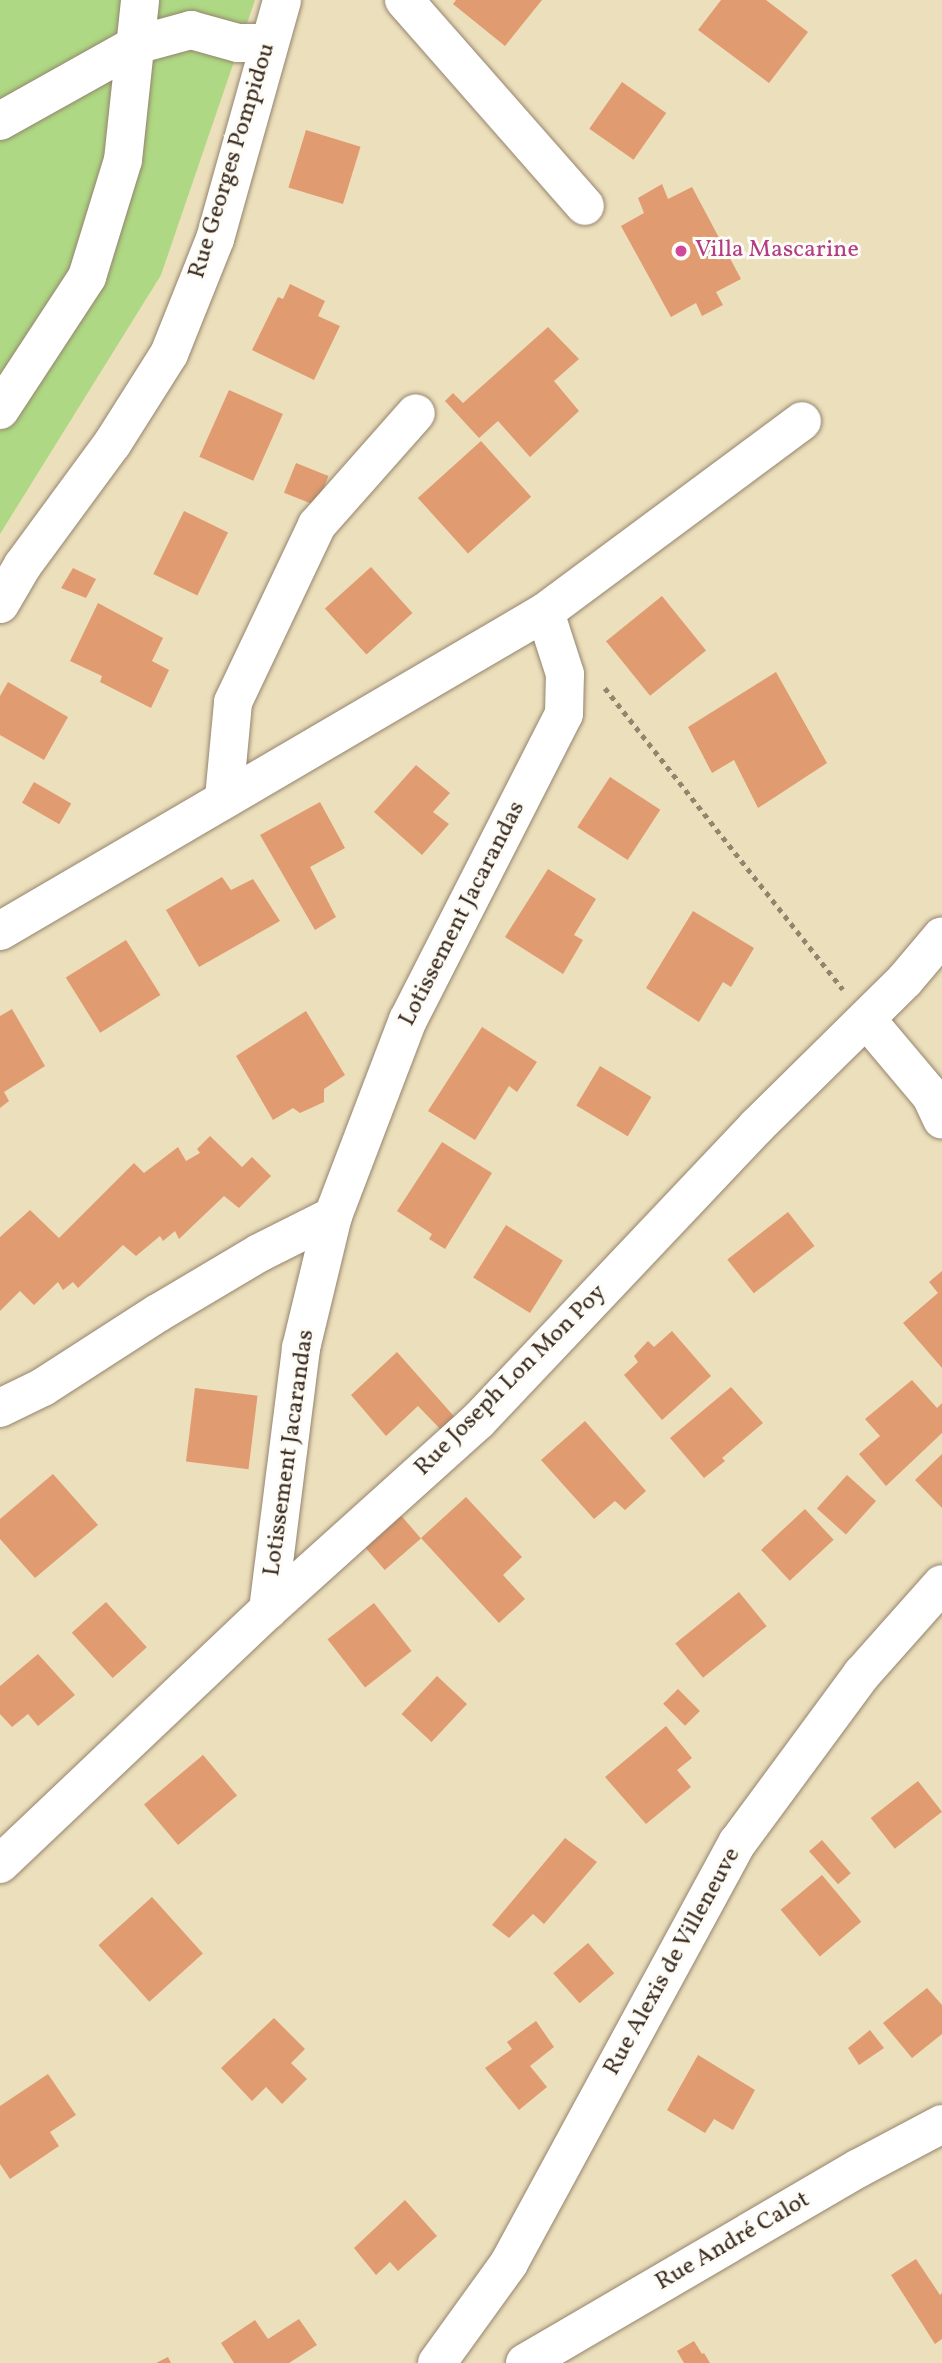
<!DOCTYPE html>
<html>
<head>
<meta charset="utf-8">
<style>
	body { margin:0 }
	#map { position:relative; width:942px; height:2363px; overflow:hidden; background:#ecdfbc; font-family:Vollkorn,serif }
	div>[style] { position:absolute }
	[style*='--x'] { left:calc(var(--x)*1px); top:calc(var(--y)*1px); width:calc(var(--w)*1px); rotate:calc(var(--a)*1deg) }
	.green>* { inset:0; background:#aed883 }
	.building>* { inset:0; background:#e19b71; transform-origin:0 0 }
	.path>* { height:4.5px; margin-top:-2.25px; transform-origin:0; background:repeating-linear-gradient(90deg,#94846d 0 5px,transparent 0 10px) }
	.roads { filter:drop-shadow(0 0 2px #94846d) drop-shadow(0 0 2px #94846d) }
	.minor>* { height:38px; margin:-19px; padding:0 19px; transform-origin:19px; border-radius:19px; background:#fff }
	.major>* { height:38px; margin:-19px; padding:0 19px; transform-origin:19px; border-radius:19px; background:#fff }
	.dots>* { width:19px; height:19px; translate:-50% -50%; box-sizing:border-box; border:4px solid #fdfcf7; border-radius:50% }
	span { translate:-50% -50%; white-space:nowrap; text-align:center; line-height:1.15; -webkit-text-stroke:6px #fdfcf7; paint-order:stroke }
	.street-label { font-size:24px; color:#3b2a1e }
	.hotel-label { font-size:24px; color:#b23c85 }
	.left { translate:0 -50%; text-align:left }
</style>
</head>
<body>
<div id="map">
	<div class="green">
		<div style="clip-path:polygon(0 0,255px 0,161px 275px,0 534px)"></div>
	</div>
	<div class="building">
		<div style="clip-path:polygon(456px 0,542px 0,505px 46px,453px 4px)"></div>
		<div style="clip-path:polygon(721px 0,766px 0,808px 32px,769px 83px,698px 30px)"></div>
		<div style="left:622px;top:82px;width:54px;height:57px;rotate:35deg"></div>
		<div style="left:306px;top:130px;width:57px;height:60px;rotate:17deg"></div>
		<div style="clip-path:polygon(662px 184px,668px 199px,692px 187px,741px 279px,716px 292px,723px 305px,702px 316px,696px 303px,671px 317px,621px 226px,644px 213px,638px 198px)"></div>
		<div style="clip-path:polygon(290px 284px,325px 301px,318px 316px,340px 326px,314px 380px,252px 350px,278px 297px,283px 299px)"></div>
		<div style="clip-path:polygon(548px 327px,579px 359px,554px 381px,579px 411px,530px 457px,498px 421px,479px 438px,445px 401px,453px 393px,463px 403px)"></div>
		<div style="left:229px;top:390px;width:59px;height:73px;rotate:24deg"></div>
		<div style="left:481px;top:441px;width:75px;height:85px;rotate:48deg"></div>
		<div style="left:296px;top:463px;width:35px;height:32px;rotate:22deg"></div>
		<div style="left:184px;top:511px;width:49px;height:70px;rotate:26deg"></div>
		<div style="left:371px;top:567px;width:62px;height:62px;rotate:48deg"></div>
		<div style="clip-path:polygon(73px 568px,96px 579px,86px 598px,61px 588px)"></div>
		<div style="left:662px;top:596px;width:70px;height:72px;rotate:51deg"></div>
		<div style="clip-path:polygon(98px 603px,163px 638px,152px 661px,169px 670px,151px 708px,100px 682px,102px 676px,70px 661px)"></div>
		<div style="clip-path:polygon(776px 672px,827px 763px,758px 808px,734px 760px,712px 773px,688px 727px)"></div>
		<div style="clip-path:polygon(8px 682px,68px 717px,44px 760px,0 735px,0 696px)"></div>
		<div style="clip-path:polygon(416px 765px,450px 793px,433px 812px,449px 824px,422px 855px,374px 812px)"></div>
		<div style="left:610px;top:777px;width:60px;height:60px;rotate:33deg"></div>
		<div style="left:34px;top:782px;width:43px;height:24px;rotate:30deg"></div>
		<div style="clip-path:polygon(320px 802px,345px 848px,310px 867px,336px 917px,315px 930px,260px 835px)"></div>
		<div style="clip-path:polygon(548px 869px,596px 899px,574px 935px,583px 940px,563px 974px,505px 937px)"></div>
		<div style="clip-path:polygon(222px 877px,231px 890px,253px 879px,280px 921px,199px 967px,166px 910px)"></div>
		<div style="clip-path:polygon(693px 911px,754px 948px,731px 987px,723px 982px,699px 1022px,646px 988px)"></div>
		<div style="left:126px;top:940px;width:65px;height:71px;rotate:58deg"></div>
		<div style="clip-path:polygon(12px 1009px,45px 1066px,4px 1092px,9px 1101px,0 1108px,0 1016px)"></div>
		<div style="clip-path:polygon(306px 1011px,345px 1075px,324px 1089px,324px 1102px,300px 1113px,293px 1108px,273px 1120px,236px 1056px)"></div>
		<div style="clip-path:polygon(482px 1027px,537px 1062px,517px 1092px,509px 1086px,475px 1140px,428px 1111px)"></div>
		<div style="left:600px;top:1066px;width:60px;height:46px;rotate:31deg"></div>
		<div style="clip-path:polygon(210px 1136px,242px 1167px,252px 1157px,271px 1176px,239px 1208px,224px 1196px,179px 1239px,175px 1231px,163px 1241px,160px 1236px,136px 1256px,123px 1245px,78px 1288px,73px 1282px,63px 1290px,58px 1282px,34px 1305px,20px 1291px,0 1311px,0 1237px,30px 1210px,59px 1238px,134px 1163px,144px 1173px,178px 1147px,186px 1161px,200px 1153px,197px 1149px)"></div>
		<div style="clip-path:polygon(442px 1142px,492px 1173px,445px 1249px,429px 1239px,432px 1234px,397px 1211px)"></div>
		<div style="left:788px;top:1212px;width:43px;height:77px;rotate:52deg"></div>
		<div style="left:506px;top:1225px;width:67px;height:62px;rotate:32deg"></div>
		<div style="clip-path:polygon(942px 1271px,942px 1368px,903px 1323px,938px 1293px,929px 1282px)"></div>
		<div style="clip-path:polygon(672px 1331px,711px 1376px,662px 1420px,624px 1375px,638px 1362px,634px 1356px,648px 1341px,654px 1347px)"></div>
		<div style="clip-path:polygon(397px 1352px,459px 1422px,445px 1434px,418px 1406px,386px 1436px,351px 1395px)"></div>
		<div style="clip-path:polygon(912px 1380px,937px 1408px,942px 1403px,942px 1433px,886px 1486px,859px 1454px,880px 1436px,865px 1419px)"></div>
		<div style="clip-path:polygon(731px 1387px,763px 1423px,722px 1458px,725px 1461px,704px 1478px,670px 1438px)"></div>
		<div style="left:195px;top:1388px;width:63px;height:74px;rotate:7deg"></div>
		<div style="clip-path:polygon(585px 1421px,646px 1491px,625px 1510px,615px 1501px,594px 1519px,541px 1460px)"></div>
		<div style="clip-path:polygon(942px 1454px,942px 1508px,915px 1480px)"></div>
		<div style="clip-path:polygon(53px 1474px,98px 1525px,35px 1578px,0 1539px,0 1519px)"></div>
		<div style="left:847px;top:1475px;width:39px;height:45px;rotate:42deg"></div>
		<div style="clip-path:polygon(466px 1497px,522px 1557px,503px 1575px,525px 1599px,499px 1623px,421px 1538px)"></div>
		<div style="left:805px;top:1509px;width:42px;height:60px;rotate:47deg"></div>
		<div style="left:398px;top:1512px;width:35px;height:48px;rotate:49deg"></div>
		<div style="left:739px;top:1592px;width:44px;height:82px;rotate:51deg"></div>
		<div style="left:106px;top:1602px;width:61px;height:46px;rotate:48deg"></div>
		<div style="left:374px;top:1603px;width:61px;height:59px;rotate:52deg"></div>
		<div style="clip-path:polygon(38px 1654px,75px 1695px,38px 1726px,28px 1714px,12px 1727px,0 1714px,0 1686px)"></div>
		<div style="left:437px;top:1676px;width:41px;height:52px;rotate:43deg"></div>
		<div style="left:678px;top:1689px;width:31px;height:21px;rotate:45deg"></div>
		<div style="clip-path:polygon(666px 1726px,692px 1758px,677px 1770px,691px 1787px,646px 1824px,605px 1777px)"></div>
		<div style="left:203px;top:1755px;width:53px;height:77px;rotate:50deg"></div>
		<div style="left:918px;top:1781px;width:39px;height:60px;rotate:52deg"></div>
		<div style="clip-path:polygon(565px 1838px,597px 1862px,544px 1924px,533px 1914px,509px 1938px,492px 1925px)"></div>
		<div style="left:822px;top:1840px;width:44px;height:17px;rotate:49deg"></div>
		<div style="left:822px;top:1875px;width:61px;height:54px;rotate:50deg"></div>
		<div style="left:152px;top:1897px;width:76px;height:72px;rotate:48deg"></div>
		<div style="left:588px;top:1943px;width:40px;height:46px;rotate:49deg"></div>
		<div style="clip-path:polygon(927px 1988px,942px 2005px,942px 2034px,912px 2058px,883px 2023px)"></div>
		<div style="clip-path:polygon(274px 2018px,305px 2049px,291px 2063px,307px 2079px,282px 2104px,266px 2087px,252px 2101px,221px 2068px)"></div>
		<div style="clip-path:polygon(536px 2021px,554px 2047px,530px 2066px,547px 2087px,519px 2110px,485px 2068px,512px 2049px,507px 2042px)"></div>
		<div style="clip-path:polygon(870px 2030px,884px 2048px,859px 2065px,848px 2048px)"></div>
		<div style="clip-path:polygon(698px 2055px,755px 2090px,733px 2130px,714px 2119px,705px 2133px,667px 2110px)"></div>
		<div style="clip-path:polygon(48px 2074px,76px 2115px,50px 2132px,59px 2146px,10px 2179px,0 2164px,0 2106px)"></div>
		<div style="clip-path:polygon(405px 2200px,437px 2236px,398px 2271px,390px 2262px,376px 2275px,354px 2248px)"></div>
		<div style="clip-path:polygon(916px 2259px,940px 2295px,942px 2293px,942px 2339px,935px 2344px,891px 2275px)"></div>
		<div style="clip-path:polygon(299px 2319px,317px 2345px,289px 2363px,234px 2363px,221px 2343px,255px 2320px,268px 2339px)"></div>
		<div style="clip-path:polygon(694px 2341px,702px 2354px,704px 2353px,710px 2363px,684px 2363px,677px 2351px)"></div>
		<div style="clip-path:polygon(168px 2357px,171px 2363px,156px 2363px)"></div>
	</div>
	<div class="path">
		<div style="--x:605;--y:688;--w:384;--a:51.7"></div>
	</div>
	<div class="roads">
		<div class="minor">
			<div style="--x:404;--y:0;--w:274;--a:48.7"></div>
			<div style="--x:0;--y:121;--w:156;--a:-29.2"></div>
			<div style="--x:136;--y:45;--w:57;--a:-15.3"></div>
			<div style="--x:191;--y:30;--w:49;--a:15.5"></div>
			<div style="--x:238;--y:43;--w:30;--a:0"></div>
			<div style="--x:0;--y:410;--w:159;--a:-56.8"></div>
			<div style="--x:87;--y:277;--w:122;--a:-72.9"></div>
			<div style="--x:123;--y:160;--w:161;--a:-83.9"></div>
			<div style="--x:224;--y:798;--w:96;--a:-84.6"></div>
			<div style="--x:233;--y:702;--w:196;--a:-64.6"></div>
			<div style="--x:317;--y:525;--w:149;--a:-48.5"></div>
			<div style="--x:0;--y:931;--w:631;--a:-30.34"></div>
			<div style="--x:545;--y:612;--w:320;--a:-36.6"></div>
			<div style="--x:867;--y:1020;--w:99;--a:49.9"></div>
			<div style="--x:931;--y:1096;--w:26;--a:65"></div>
			<div style="--x:0;--y:1408;--w:48;--a:-26"></div>
			<div style="--x:43;--y:1387;--w:137;--a:-32.8"></div>
			<div style="--x:158;--y:1313;--w:117;--a:-30.7"></div>
			<div style="--x:259;--y:1253;--w:83;--a:-26.6"></div>
			<div style="--x:268;--y:1610;--w:264;--a:-82.8"></div>
			<div style="--x:301;--y:1348;--w:136;--a:-76.4"></div>
			<div style="--x:333;--y:1216;--w:210;--a:-69.1"></div>
			<div style="--x:408;--y:1020;--w:343;--a:-63"></div>
			<div style="--x:564;--y:714;--w:40;--a:-88.6"></div>
			<div style="--x:565;--y:674;--w:65;--a:-107.9"></div>
			<div style="--x:0;--y:1864;--w:369;--a:-43.5"></div>
			<div style="--x:268;--y:1610;--w:283;--a:-42"></div>
			<div style="--x:478;--y:1421;--w:405;--a:-46.6"></div>
			<div style="--x:756;--y:1127;--w:209;--a:-44.6"></div>
			<div style="--x:905;--y:980;--w:57;--a:-49.9"></div>
			<div style="--x:437;--y:2363;--w:123;--a:-54.2"></div>
			<div style="--x:509;--y:2263;--w:479;--a:-61.5"></div>
			<div style="--x:738;--y:1842;--w:209;--a:-53.6"></div>
			<div style="--x:862;--y:1674;--w:120;--a:-48.4"></div>
			<div style="--x:525;--y:2363;--w:387;--a:-30.3"></div>
			<div style="--x:859;--y:2168;--w:94;--a:-27.9"></div>
		</div>
		<div class="major">
			<div style="--x:0;--y:604;--w:45;--a:-59.5"></div>
			<div style="--x:23;--y:565;--w:150;--a:-53.7"></div>
			<div style="--x:112;--y:444;--w:107;--a:-57.7"></div>
			<div style="--x:169;--y:354;--w:124;--a:-68.2"></div>
			<div style="--x:215;--y:239;--w:248;--a:-74.3"></div>
		</div>
	</div>
	<div class="dots">
		<div style="left:681px;top:251px;background:#d1479c"></div>
	</div>
	<div class="street-label">
		<span style="left:233px;top:161px;rotate:-73deg">Rue Georges Pompidou</span>
		<span style="left:463px;top:914px;rotate:-63deg">Lotissement Jacarandas</span>
		<span style="left:511px;top:1381px;rotate:-45deg">Rue Joseph Lon Mon Poy</span>
		<span style="left:290px;top:1453px;rotate:-82deg">Lotissement Jacarandas</span>
		<span style="left:673px;top:1962px;rotate:-61deg">Rue Alexis de Villeneuve</span>
		<span style="left:733px;top:2242px;rotate:-30deg">Rue André Calot</span>
	</div>
	<div class="hotel-label">
		<span class="left" style="left:695px;top:251px">Villa Mascarine</span>
	</div>
</div>
</body>
</html>
